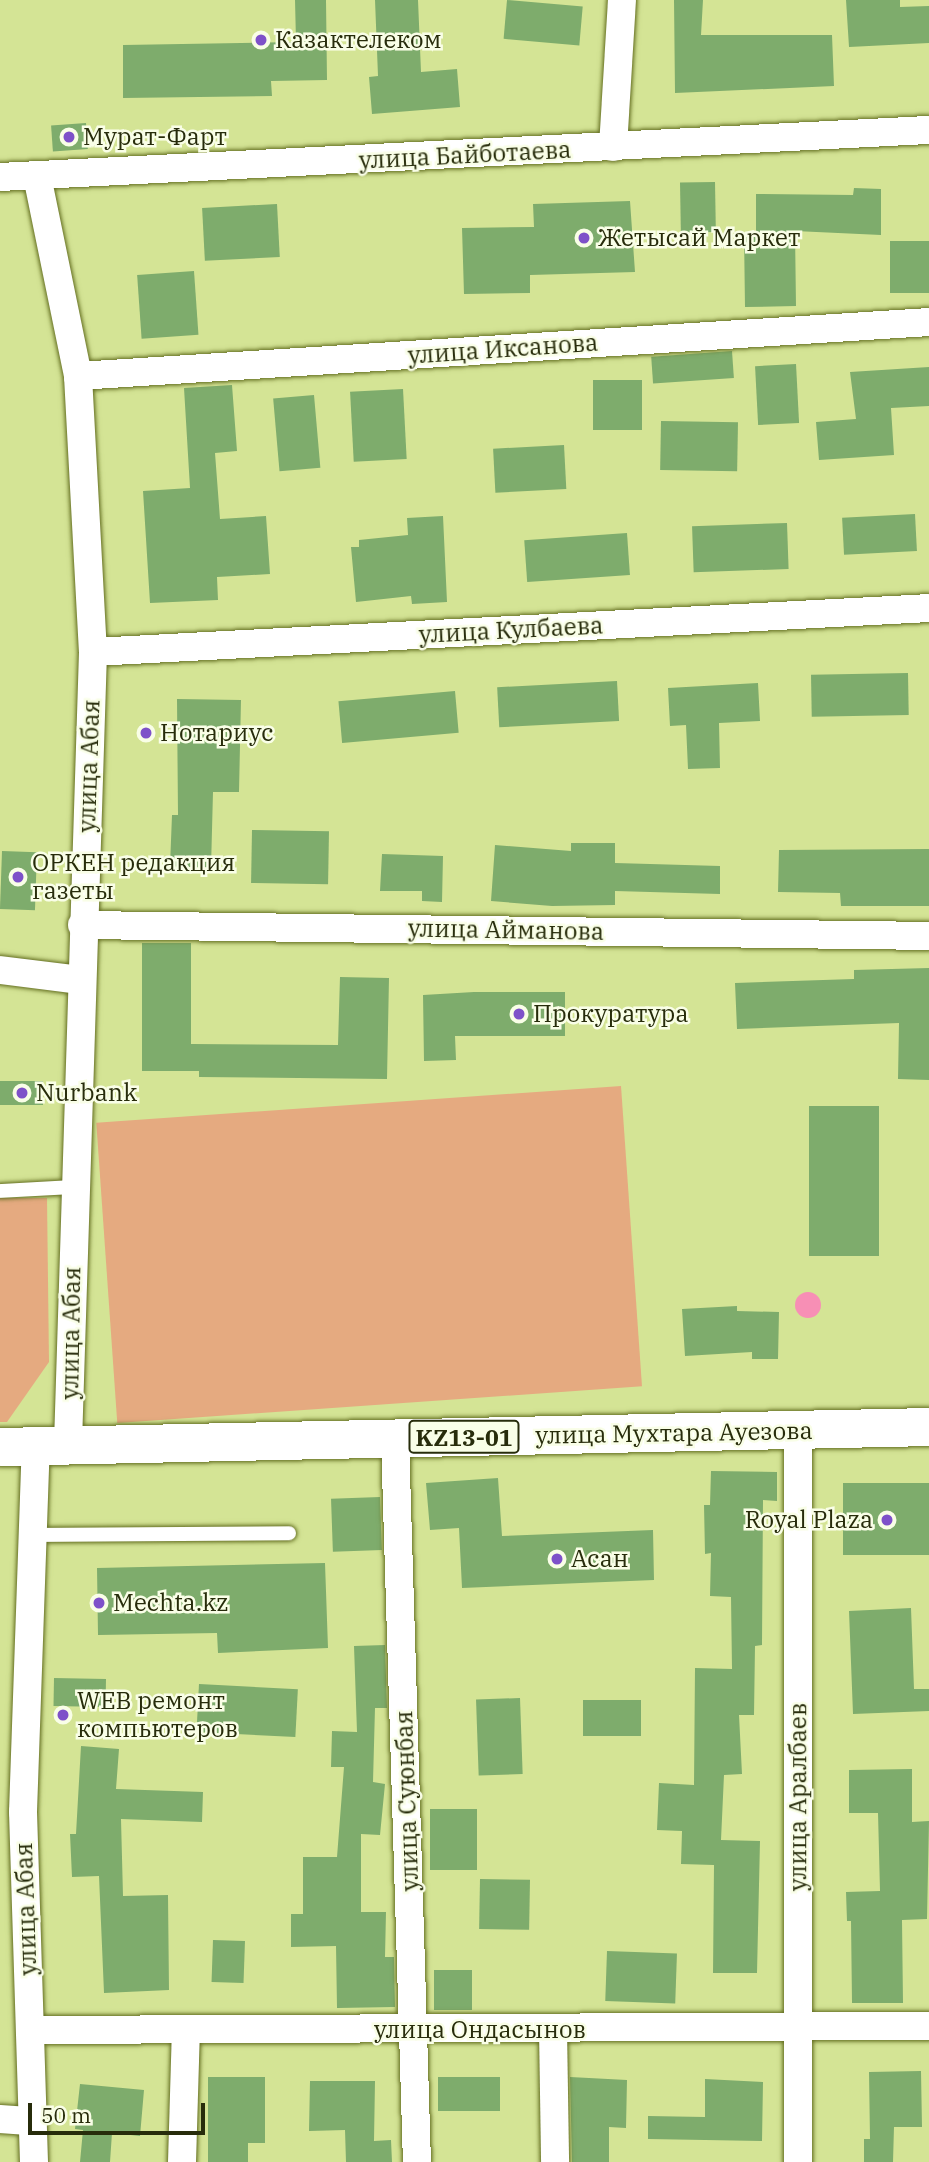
<!DOCTYPE html>
<html>
<head>
<meta charset="utf-8">
<style>
	body { margin:0 }
	#map { position:relative; width:929px; height:2162px; overflow:hidden; background:#d4e495; font-family:"IBM Plex Serif",serif }
	div>[style] { position:absolute }
	[style*='--x'] { left:calc(var(--x)*1px); top:calc(var(--y)*1px); width:calc(var(--w)*1px); rotate:calc(var(--a)*1deg) }
	.green>* { inset:0; background:#e5aa80; transform-origin:0 0 }
	.water>* { inset:0; background:#f78fb5 }
	.round { border-radius:50% }
	.building>* { inset:0; background:#7eac6c; transform-origin:0 0 }
	.roads { filter:drop-shadow(0 0 2px #646f21) drop-shadow(0 0 2px #646f21) }
	.service>* { height:14px; margin:-7px; padding:0 7px; transform-origin:7px; border-radius:7px; background:#fff }
	.minor>* { height:28px; margin:-14px; padding:0 14px; transform-origin:14px; border-radius:14px; background:#fff }
	.primary>* { height:38px; margin:-19px; padding:0 19px; transform-origin:19px; border-radius:19px; background:#fff }
	.dots>* { width:19px; height:19px; translate:-50% -50%; box-sizing:border-box; border:4px solid #f9fee7; border-radius:50% }
	span { translate:-50% -50%; white-space:nowrap; text-align:center; line-height:1.15; -webkit-text-stroke:5px #f9fee7; paint-order:stroke }
	.shield-label span { padding:2px 5px; background:#f9fee7; border:2px solid; border-radius:5px; -webkit-text-stroke-width:0 }
	.shield-label { font-size:23px; color:#272c0b; font-weight:700 }
	.poi-label { font-size:24px; color:#272c0b }
	.left { translate:0 -50%; text-align:left }
	.right { translate:-100% -50%; text-align:right }
	.street-label { font-size:24px; color:#272c0b }
	.scale { position:absolute; left:28px; top:2103px; width:177px; height:32px; box-sizing:border-box; border:4px solid #272c0b; border-top:0; padding-left:9px; font-size:21px; line-height:24px; white-space:nowrap; color:#272c0b; -webkit-text-stroke:5px #f9fee7; paint-order:stroke }
</style>
</head>
<body>
<div id="map">
	<div class="green">
		<div style="left:621px;top:1086px;width:301px;height:526px;rotate:86deg"></div>
		<div style="clip-path:polygon(0 1198px,47px 1198px,49px 1362px,7px 1422px,0 1422px)"></div>
	</div>
	<div class="water">
		<div class="round" style="left:795px;top:1292px;width:26px;height:26px"></div>
	</div>
	<div class="building">
		<div style="clip-path:polygon(295px 0,326px 0,327px 80px,271px 81px,272px 96px,123px 98px,123px 45px,296px 42px)"></div>
		<div style="clip-path:polygon(375px 0,418px 0,421px 72px,457px 69px,460px 107px,372px 114px,369px 77px,378px 76px)"></div>
		<div style="left:507px;top:0;width:76px;height:39px;rotate:5deg"></div>
		<div style="clip-path:polygon(674px 0,703px 0,701px 35px,832px 35px,834px 86px,675px 93px)"></div>
		<div style="clip-path:polygon(846px 0,900px 0,900px 7px,929px 6px,929px 43px,849px 47px)"></div>
		<div style="left:86px;top:123px;width:26px;height:35px;rotate:86deg"></div>
		<div style="left:715px;top:182px;width:50px;height:35px;rotate:89deg"></div>
		<div style="clip-path:polygon(854px 188px,881px 189px,881px 235px,795px 231px,796px 306px,745px 307px,744px 234px,756px 234px,756px 194px,853px 195px)"></div>
		<div style="clip-path:polygon(630px 201px,635px 272px,530px 275px,530px 293px,464px 294px,462px 228px,534px 227px,533px 204px)"></div>
		<div style="left:277px;top:204px;width:53px;height:75px;rotate:87deg"></div>
		<div style="left:929px;top:241px;width:52px;height:39px;rotate:90deg"></div>
		<div style="left:194px;top:271px;width:64px;height:57px;rotate:86deg"></div>
		<div style="left:732px;top:351px;width:27px;height:81px;rotate:86deg"></div>
		<div style="left:796px;top:364px;width:59px;height:41px;rotate:87deg"></div>
		<div style="clip-path:polygon(929px 367px,929px 406px,891px 408px,894px 455px,819px 460px,816px 422px,856px 419px,850px 372px)"></div>
		<div style="left:642px;top:380px;width:50px;height:49px;rotate:90deg"></div>
		<div style="clip-path:polygon(232px 385px,237px 451px,215px 453px,220px 519px,266px 516px,270px 574px,217px 577px,218px 600px,150px 603px,143px 491px,190px 488px,184px 388px)"></div>
		<div style="left:403px;top:389px;width:70px;height:53px;rotate:87deg"></div>
		<div style="left:314px;top:395px;width:73px;height:41px;rotate:85deg"></div>
		<div style="left:661px;top:421px;width:77px;height:49px;rotate:1deg"></div>
		<div style="left:564px;top:445px;width:44px;height:71px;rotate:87deg"></div>
		<div style="left:915px;top:514px;width:37px;height:73px;rotate:87deg"></div>
		<div style="clip-path:polygon(443px 516px,447px 602px,412px 604px,411px 596px,356px 602px,351px 547px,359px 547px,359px 540px,408px 535px,407px 518px)"></div>
		<div style="left:787px;top:523px;width:46px;height:95px;rotate:88deg"></div>
		<div style="left:627px;top:533px;width:42px;height:103px;rotate:86deg"></div>
		<div style="left:908px;top:673px;width:42px;height:97px;rotate:89deg"></div>
		<div style="left:617px;top:681px;width:40px;height:120px;rotate:87deg"></div>
		<div style="clip-path:polygon(758px 683px,760px 721px,719px 723px,720px 768px,688px 769px,686px 725px,670px 726px,668px 688px)"></div>
		<div style="left:455px;top:691px;width:42px;height:117px;rotate:85deg"></div>
		<div style="clip-path:polygon(177px 699px,241px 700px,239px 792px,213px 792px,211px 868px,170px 866px,172px 815px,178px 815px)"></div>
		<div style="left:252px;top:830px;width:77px;height:53px;rotate:1deg"></div>
		<div style="clip-path:polygon(571px 843px,615px 843px,615px 863px,720px 866px,720px 894px,615px 891px,615px 905px,552px 906px,491px 901px,495px 845px,571px 851px)"></div>
		<div style="clip-path:polygon(929px 849px,929px 906px,841px 906px,840px 893px,778px 892px,779px 850px)"></div>
		<div style="left:2px;top:851px;width:35px;height:58px;rotate:2deg"></div>
		<div style="clip-path:polygon(382px 854px,443px 856px,442px 902px,422px 901px,422px 891px,380px 891px)"></div>
		<div style="clip-path:polygon(142px 943px,191px 943px,191px 1044px,338px 1045px,340px 977px,389px 978px,387px 1079px,199px 1077px,199px 1071px,142px 1071px)"></div>
		<div style="clip-path:polygon(929px 968px,929px 1080px,898px 1079px,899px 1023px,737px 1029px,735px 983px,854px 979px,854px 970px)"></div>
		<div style="clip-path:polygon(474px 992px,565px 992px,565px 1036px,455px 1036px,456px 1060px,424px 1061px,423px 995px)"></div>
		<div style="left:43px;top:1081px;width:24px;height:43px;rotate:90deg"></div>
		<div style="left:809px;top:1106px;width:70px;height:150px"></div>
		<div style="clip-path:polygon(737px 1306px,737px 1311px,779px 1312px,778px 1359px,752px 1359px,752px 1352px,685px 1356px,682px 1309px)"></div>
		<div style="clip-path:polygon(711px 1471px,777px 1472px,777px 1501px,763px 1500px,762px 1645px,755px 1646px,754px 1715px,739px 1715px,742px 1774px,724px 1775px,721px 1840px,760px 1841px,757px 1973px,713px 1973px,714px 1865px,681px 1864px,682px 1831px,657px 1830px,659px 1783px,694px 1785px,695px 1668px,732px 1669px,731px 1597px,710px 1596px,711px 1553px,705px 1554px,704px 1505px,710px 1505px)"></div>
		<div style="clip-path:polygon(498px 1478px,502px 1536px,653px 1530px,654px 1580px,462px 1588px,459px 1528px,430px 1530px,426px 1483px)"></div>
		<div style="left:929px;top:1483px;width:72px;height:86px;rotate:90deg"></div>
		<div style="left:380px;top:1497px;width:53px;height:49px;rotate:88deg"></div>
		<div style="clip-path:polygon(325px 1563px,328px 1648px,218px 1653px,217px 1633px,98px 1635px,97px 1568px)"></div>
		<div style="clip-path:polygon(911px 1608px,914px 1689px,929px 1689px,929px 1711px,853px 1714px,849px 1611px)"></div>
		<div style="clip-path:polygon(385px 1645px,387px 1708px,375px 1708px,373px 1782px,385px 1784px,380px 1835px,361px 1834px,361px 1912px,386px 1912px,385px 1957px,394px 1957px,395px 2007px,337px 2008px,336px 1946px,291px 1947px,291px 1914px,303px 1914px,303px 1857px,337px 1857px,344px 1767px,331px 1767px,332px 1731px,357px 1732px,354px 1646px)"></div>
		<div style="left:54px;top:1678px;width:52px;height:28px;rotate:1deg"></div>
		<div style="left:199px;top:1684px;width:99px;height:48px;rotate:3deg"></div>
		<div style="left:520px;top:1698px;width:76px;height:44px;rotate:88deg"></div>
		<div style="left:583px;top:1700px;width:58px;height:36px"></div>
		<div style="clip-path:polygon(81px 1746px,119px 1749px,116px 1789px,203px 1792px,202px 1822px,121px 1819px,123px 1896px,168px 1895px,169px 1990px,104px 1993px,99px 1876px,72px 1877px,70px 1834px,76px 1834px)"></div>
		<div style="clip-path:polygon(912px 1769px,912px 1822px,929px 1821px,927px 1919px,902px 1920px,903px 2003px,852px 2003px,851px 1921px,847px 1921px,846px 1892px,880px 1891px,878px 1813px,849px 1813px,849px 1770px)"></div>
		<div style="left:477px;top:1809px;width:61px;height:47px;rotate:90deg"></div>
		<div style="left:480px;top:1879px;width:50px;height:50px;rotate:1deg"></div>
		<div style="left:213px;top:1940px;width:32px;height:42px;rotate:2deg"></div>
		<div style="left:607px;top:1951px;width:70px;height:50px;rotate:2deg"></div>
		<div style="left:472px;top:1970px;width:40px;height:38px;rotate:90deg"></div>
		<div style="clip-path:polygon(921px 2071px,922px 2127px,894px 2127px,893px 2162px,864px 2162px,864px 2139px,870px 2139px,869px 2072px)"></div>
		<div style="clip-path:polygon(208px 2077px,265px 2077px,265px 2143px,248px 2143px,248px 2162px,208px 2162px)"></div>
		<div style="left:438px;top:2077px;width:62px;height:34px"></div>
		<div style="clip-path:polygon(570px 2077px,627px 2080px,626px 2128px,609px 2127px,609px 2162px,572px 2162px)"></div>
		<div style="clip-path:polygon(705px 2079px,763px 2082px,762px 2141px,648px 2139px,648px 2116px,705px 2117px)"></div>
		<div style="clip-path:polygon(310px 2081px,375px 2081px,374px 2141px,391px 2140px,392px 2162px,346px 2162px,345px 2130px,309px 2131px)"></div>
		<div style="clip-path:polygon(80px 2084px,144px 2090px,140px 2136px,112px 2133px,110px 2162px,80px 2162px,83px 2130px,75px 2129px)"></div>
	</div>
	<div class="roads">
		<div class="service">
			<div style="--x:0;--y:1191;--w:75;--a:-3.1"></div>
			<div style="--x:34;--y:1535;--w:255;--a:-0.4"></div>
		</div>
		<div class="minor">
			<div style="--x:613;--y:147;--w:147;--a:-86.5"></div>
			<div style="--x:37;--y:176;--w:204;--a:78.4"></div>
			<div style="--x:78;--y:376;--w:276;--a:86.9"></div>
			<div style="--x:93;--y:652;--w:792;--a:91.81"></div>
			<div style="--x:0;--y:177;--w:930;--a:-2.9"></div>
			<div style="--x:78;--y:376;--w:853;--a:-3.63"></div>
			<div style="--x:93;--y:652;--w:837;--a:-3.01"></div>
			<div style="--x:82;--y:925;--w:847;--a:0.74"></div>
			<div style="--x:0;--y:970;--w:81;--a:7.1"></div>
			<div style="--x:798;--y:1432;--w:730;--a:90"></div>
			<div style="--x:395;--y:1439;--w:723;--a:88.26"></div>
			<div style="--x:553;--y:2029;--w:133;--a:89.1"></div>
			<div style="--x:31;--y:2030;--w:898;--a:-0.26"></div>
			<div style="--x:0;--y:2119;--w:32;--a:4"></div>
			<div style="--x:34;--y:2162;--w:350;--a:-91.8"></div>
			<div style="--x:23;--y:1812;--w:365;--a:-88"></div>
			<div style="--x:182;--y:2162;--w:133;--a:-88.3"></div>
		</div>
		<div class="primary">
			<div style="--x:0;--y:1447;--w:929;--a:-1.23"></div>
		</div>
	</div>
	<div class="dots">
		<div style="left:261px;top:40px;background:#7e51c9"></div>
		<div style="left:69px;top:137px;background:#7e51c9"></div>
		<div style="left:584px;top:238px;background:#7e51c9"></div>
		<div style="left:146px;top:733px;background:#7e51c9"></div>
		<div style="left:18px;top:877px;background:#7e51c9"></div>
		<div style="left:519px;top:1014px;background:#7e51c9"></div>
		<div style="left:22px;top:1093px;background:#7e51c9"></div>
		<div style="left:887px;top:1520px;background:#7e51c9"></div>
		<div style="left:557px;top:1559px;background:#7e51c9"></div>
		<div style="left:99px;top:1603px;background:#7e51c9"></div>
		<div style="left:63px;top:1715px;background:#7e51c9"></div>
	</div>
	<div class="shield-label">
		<span style="left:464px;top:1437px">KZ13-01</span>
	</div>
	<div class="poi-label">
		<span class="left" style="left:275px;top:40px">Казактелеком</span>
		<span class="left" style="left:83px;top:137px">Мурат-Фарт</span>
		<span class="left" style="left:598px;top:238px">Жетысай Маркет</span>
		<span class="left" style="left:160px;top:733px">Нотариус</span>
		<span class="left" style="left:32px;top:877px">ОРКЕН редакция<br>газеты</span>
		<span class="left" style="left:533px;top:1014px">Прокуратура</span>
		<span class="left" style="left:36px;top:1093px">Nurbank</span>
		<span class="right" style="left:873px;top:1520px">Royal Plaza</span>
		<span class="left" style="left:571px;top:1559px">Асан</span>
		<span class="left" style="left:113px;top:1603px">Mechta.kz</span>
		<span class="left" style="left:77px;top:1715px">WEB ремонт<br>компьютеров</span>
	</div>
	<div class="street-label">
		<span style="left:465px;top:155px;rotate:-3deg">улица Байботаева</span>
		<span style="left:503px;top:349px;rotate:-4deg">улица Иксанова</span>
		<span style="left:511px;top:630px;rotate:-3deg">улица Кулбаева</span>
		<span style="left:89px;top:766px;rotate:-88deg">улица Абая</span>
		<span style="left:506px;top:930px;rotate:1deg">улица Айманова</span>
		<span style="left:71px;top:1333px;rotate:-89deg">улица Абая</span>
		<span style="left:674px;top:1433px;rotate:-1deg">улица Мухтара Ауезова</span>
		<span style="left:798px;top:1797px;rotate:-90deg">улица Аралбаев</span>
		<span style="left:407px;top:1801px;rotate:-92deg">улица Суюнбая</span>
		<span style="left:26px;top:1909px;rotate:-92deg">улица Абая</span>
		<span style="left:480px;top:2030px">улица Ондасынов</span>
	</div>
	<div class="scale">50 m</div>
</div>
</body>
</html>
